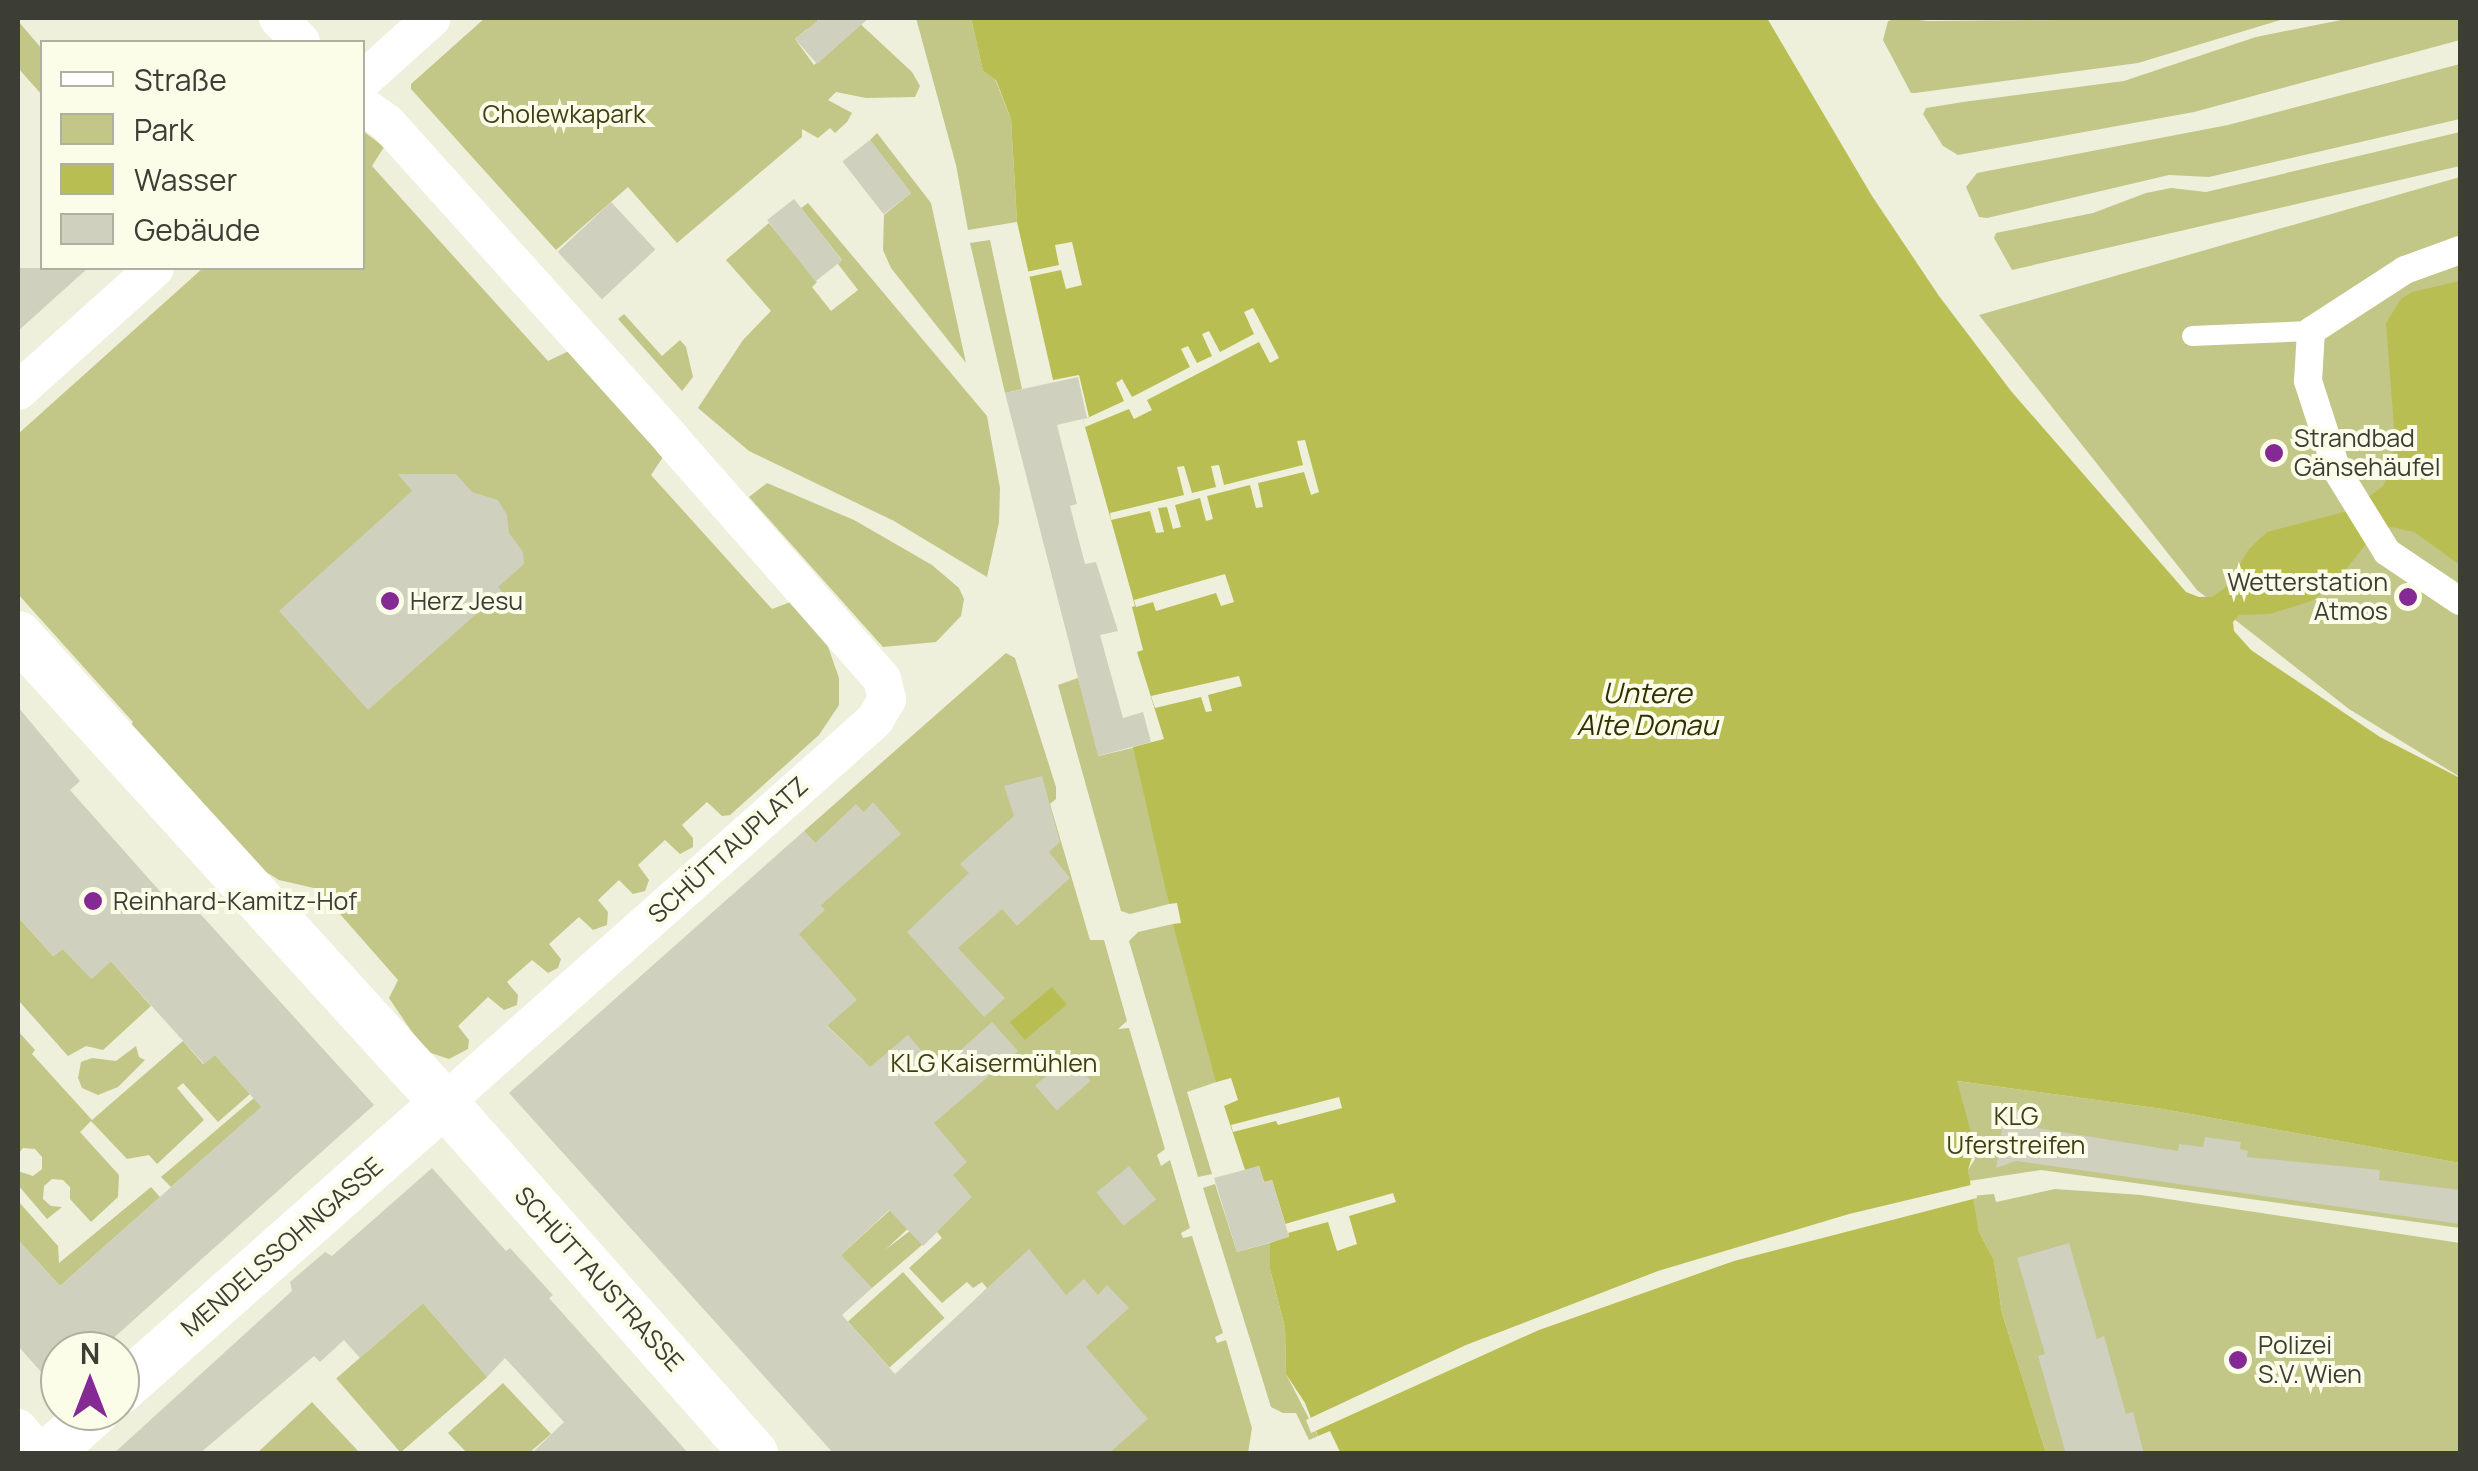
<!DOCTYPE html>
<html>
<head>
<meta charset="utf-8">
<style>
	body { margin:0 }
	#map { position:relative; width:2478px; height:1471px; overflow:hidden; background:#eef0dc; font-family:Manrope,sans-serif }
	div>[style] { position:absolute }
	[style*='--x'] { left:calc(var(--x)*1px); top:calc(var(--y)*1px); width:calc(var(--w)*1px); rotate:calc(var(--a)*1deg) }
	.green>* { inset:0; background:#c2c686; transform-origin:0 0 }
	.water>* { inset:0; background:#b9be53; transform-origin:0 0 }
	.pier>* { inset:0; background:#eef0dc }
	.building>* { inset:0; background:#cfd1be; transform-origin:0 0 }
	.service>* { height:20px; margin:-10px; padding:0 10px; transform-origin:10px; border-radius:10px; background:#fff }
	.pedestrian>* { height:28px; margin:-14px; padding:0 14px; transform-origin:14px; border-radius:14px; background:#fff }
	.minor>* { height:38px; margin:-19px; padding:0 19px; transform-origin:19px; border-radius:19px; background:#fff }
	.tertiary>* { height:48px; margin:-24px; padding:0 24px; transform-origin:24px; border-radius:24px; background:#fff }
	.dots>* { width:28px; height:28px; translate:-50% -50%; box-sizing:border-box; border:5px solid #fbfde9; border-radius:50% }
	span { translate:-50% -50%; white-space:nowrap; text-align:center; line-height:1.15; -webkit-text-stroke:8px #fbfde9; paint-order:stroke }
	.park-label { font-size:25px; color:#3e3f13 }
	.poi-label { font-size:25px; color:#3c3d35 }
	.left { translate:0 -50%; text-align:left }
	.right { translate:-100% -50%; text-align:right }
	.street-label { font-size:25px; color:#3c3d35 }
	.water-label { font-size:28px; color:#303102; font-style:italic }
	.frame { position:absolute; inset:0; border:20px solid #3c3d35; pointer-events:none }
	.legend { position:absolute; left:40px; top:40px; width:325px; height:230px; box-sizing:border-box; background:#fbfde9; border:2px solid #afb0a1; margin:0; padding:12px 18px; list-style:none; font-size:30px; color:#3c3d35 }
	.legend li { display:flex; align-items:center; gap:20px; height:50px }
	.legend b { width:50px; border:2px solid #afb0a1 }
	.north { position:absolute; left:40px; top:1331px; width:100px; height:100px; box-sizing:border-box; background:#fbfde9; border:2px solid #afb0a1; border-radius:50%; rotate:0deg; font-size:28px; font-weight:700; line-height:40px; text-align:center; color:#3c3d35 }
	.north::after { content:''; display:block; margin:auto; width:35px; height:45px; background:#852995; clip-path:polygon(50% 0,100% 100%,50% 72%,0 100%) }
</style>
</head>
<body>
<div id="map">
	<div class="green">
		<div style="clip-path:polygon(evenodd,485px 18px,815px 18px,822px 25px,831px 18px,854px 18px,912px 72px,920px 86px,915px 97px,866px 98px,836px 92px,828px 100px,852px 113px,847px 122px,835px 133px,830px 128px,818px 138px,802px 129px,802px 137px,677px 243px,628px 187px,556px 250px,411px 89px,411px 84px,485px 18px,807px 29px,817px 41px,836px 46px,814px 65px,795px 39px,807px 29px)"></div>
		<div style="clip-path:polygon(916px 18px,971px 18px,983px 71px,995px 79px,1011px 119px,1017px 222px,968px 230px,956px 165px)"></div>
		<div style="clip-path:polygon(1898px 18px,1928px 21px,2287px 18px,2138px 63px,1915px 93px,1911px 93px,1883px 40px,1888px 21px)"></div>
		<div style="clip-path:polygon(2351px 18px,2460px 18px,2460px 40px,2194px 112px,1958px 155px,1943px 146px,1923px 114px,1926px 108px,1963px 102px,2124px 81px,2256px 37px)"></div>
		<div style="clip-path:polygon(18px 21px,42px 49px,42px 95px,18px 68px)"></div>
		<div style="clip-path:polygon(2460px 64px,2460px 119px,2209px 177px,2169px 175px,1987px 218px,1979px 217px,1966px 187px,1977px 173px,2228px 125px)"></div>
		<div style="clip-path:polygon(363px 131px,384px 147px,372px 166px,548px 361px,569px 351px,663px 457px,651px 475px,772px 609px,793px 601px,826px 641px,839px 678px,839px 705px,819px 735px,730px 815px,722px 816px,707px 802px,682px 825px,693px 838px,693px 847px,680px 854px,665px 840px,638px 865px,649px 880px,645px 891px,633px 894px,619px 880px,598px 900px,608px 912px,607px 925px,593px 930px,579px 917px,549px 944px,561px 959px,558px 968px,548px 973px,532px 960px,507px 982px,518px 995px,517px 1005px,504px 1010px,488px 997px,458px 1026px,469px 1040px,468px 1049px,449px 1059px,425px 1051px,389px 998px,398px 980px,318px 889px,279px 880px,258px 867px,129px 728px,133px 722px,18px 594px,18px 434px,203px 268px,362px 268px)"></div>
		<div style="clip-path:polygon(2460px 132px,2460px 166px,2012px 270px,1994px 238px,1996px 233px,2093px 213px,2146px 193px,2171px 188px,2206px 192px)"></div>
		<div style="clip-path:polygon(877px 133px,931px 203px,966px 363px,891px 268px,883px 250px,884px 215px,911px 193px,870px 140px)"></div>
		<div style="clip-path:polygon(2460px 177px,2460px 777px,2349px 709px,2197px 590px,1979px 315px)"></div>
		<div style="clip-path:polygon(808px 203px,987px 416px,1000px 488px,999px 522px,987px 577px,894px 521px,749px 451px,698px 408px,743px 340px,771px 311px,726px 260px,769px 223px,817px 282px,812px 287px,831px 311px,858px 290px,838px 264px,842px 260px,801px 208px)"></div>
		<div style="clip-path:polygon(990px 240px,1022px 389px,1005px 393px,970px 243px)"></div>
		<div style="clip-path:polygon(624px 314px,662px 356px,680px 340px,686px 347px,693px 377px,682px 391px,618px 319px)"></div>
		<div style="clip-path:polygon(767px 483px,854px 520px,932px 565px,959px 588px,964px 599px,961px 616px,936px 642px,883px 647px,749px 497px)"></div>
		<div style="clip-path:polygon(1006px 653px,1015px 658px,1056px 787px,1056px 799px,1050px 804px,1090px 940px,1104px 940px,1127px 1021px,1118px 1029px,1129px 1028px,1165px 1149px,1157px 1155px,1161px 1166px,1170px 1160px,1190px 1228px,1181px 1233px,1183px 1238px,1192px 1236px,1223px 1333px,1215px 1337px,1217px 1343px,1226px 1340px,1252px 1428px,1248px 1453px,1091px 1453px,981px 1294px,987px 1288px,982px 1282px,973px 1288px,967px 1282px,942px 1303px,909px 1268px,942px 1238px,937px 1232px,931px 1238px,914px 1223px,885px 1250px,915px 1227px,922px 1245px,872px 1288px,805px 1288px,924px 1179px,836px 1089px,865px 1062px,813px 1012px,750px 974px,824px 909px,820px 906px,848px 879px,804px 831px)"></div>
		<div style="clip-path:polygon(1078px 678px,1099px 756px,1165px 740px,1155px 831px,1169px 904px,1130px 914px,1121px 911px,1058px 685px)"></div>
		<div style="clip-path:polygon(18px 917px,53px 956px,63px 949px,91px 978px,111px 961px,151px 1006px,103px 1050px,86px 1046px,68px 1056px,18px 1000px)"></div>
		<div style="clip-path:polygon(1173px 924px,1246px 1072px,1187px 1092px,1212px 1174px,1198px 1177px,1129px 941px,1138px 932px)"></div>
		<div style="clip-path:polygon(18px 1031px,35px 1050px,32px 1054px,92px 1120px,183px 1041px,203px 1064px,215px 1055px,250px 1094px,218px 1122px,183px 1083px,177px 1088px,204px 1120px,157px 1164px,149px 1155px,127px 1159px,91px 1121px,80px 1132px,119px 1175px,118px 1197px,91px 1222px,70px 1199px,70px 1187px,63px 1180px,52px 1179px,44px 1186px,43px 1199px,51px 1206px,62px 1207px,47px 1219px,18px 1185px,18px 1171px,33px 1176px,42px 1169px,42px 1157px,35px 1149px,23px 1148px,18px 1154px)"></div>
		<div style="clip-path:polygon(136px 1046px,139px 1057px,145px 1060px,118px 1087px,98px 1095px,82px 1088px,78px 1078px,81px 1062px,92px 1058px,116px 1061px)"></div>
		<div style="clip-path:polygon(1956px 1081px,2163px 1109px,2460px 1163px,2460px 1228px,2041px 1170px,1969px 1181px,1968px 1170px,1975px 1159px)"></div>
		<div style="clip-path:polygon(254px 1098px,262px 1107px,171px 1187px,161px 1177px)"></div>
		<div style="clip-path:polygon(1215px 1184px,1237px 1252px,1270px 1243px,1270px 1269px,1285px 1328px,1286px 1374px,1318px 1436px,1309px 1440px,1296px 1413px,1283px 1413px,1271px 1407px,1203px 1188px)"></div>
		<div style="clip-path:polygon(151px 1187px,160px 1197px,60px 1286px,18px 1240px,18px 1201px,58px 1246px,59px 1263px)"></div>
		<div style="clip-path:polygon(2055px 1189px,2141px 1195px,2460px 1243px,2460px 1453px,2046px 1453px,2002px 1313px,1994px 1260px,1979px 1232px,1971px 1196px,1994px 1194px,1996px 1202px)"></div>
		<div style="left:903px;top:1272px;width:62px;height:74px;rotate:48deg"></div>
		<div style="left:423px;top:1303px;width:98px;height:115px;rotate:49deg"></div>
		<div style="clip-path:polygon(503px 1383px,551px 1434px,529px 1453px,467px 1453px,448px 1433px)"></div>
		<div style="clip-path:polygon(312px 1402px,360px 1453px,257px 1453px)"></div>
	</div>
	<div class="water">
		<div style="clip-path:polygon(971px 18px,1767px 18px,1872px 196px,1939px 296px,2011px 391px,2186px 592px,2199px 597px,2212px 597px,2225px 588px,2249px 549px,2267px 532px,2352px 510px,2383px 486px,2391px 471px,2395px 440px,2386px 323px,2401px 299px,2412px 292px,2460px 281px,2460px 565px,2414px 532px,2391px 527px,2376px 531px,2333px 586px,2311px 601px,2270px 614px,2239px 615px,2233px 622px,2234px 631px,2251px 650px,2380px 737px,2460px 778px,2460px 1163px,2163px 1109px,1957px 1081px,1975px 1147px,1968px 1170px,1979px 1232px,1994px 1260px,2002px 1313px,2046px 1453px,1341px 1454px,1330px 1431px,1318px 1436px,1305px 1403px,1286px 1374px,1285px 1328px,1270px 1269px,1270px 1243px,1289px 1236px,1272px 1180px,1264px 1182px,1259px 1166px,1245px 1170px,1224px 1106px,1238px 1100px,1231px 1078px,1216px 1082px,1175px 932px,1173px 924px,1181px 923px,1177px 903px,1169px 904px,1133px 747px,1164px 739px,1137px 652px,1143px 650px,1132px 607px,1135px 606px,1085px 427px,1083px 420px,1089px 417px,1079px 375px,1053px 380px,1017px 222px,1011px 119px,996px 80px,983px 71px)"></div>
		<div style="left:1052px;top:987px;width:23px;height:55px;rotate:50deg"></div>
	</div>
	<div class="pier">
		<div style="clip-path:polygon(1072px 242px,1082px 285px,1066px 289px,1061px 270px,1028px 277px,1026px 272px,1059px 265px,1055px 245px)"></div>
		<div style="clip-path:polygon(1253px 308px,1279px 358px,1270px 363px,1259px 342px,1147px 400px,1152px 410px,1134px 419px,1129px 409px,1085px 427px,1083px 420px,1124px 401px,1116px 383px,1122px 379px,1132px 397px,1190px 367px,1181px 349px,1188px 346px,1197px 363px,1212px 356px,1202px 334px,1209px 331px,1220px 352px,1254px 334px,1244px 312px)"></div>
		<div style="clip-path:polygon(1305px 440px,1319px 492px,1311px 495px,1304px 472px,1258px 483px,1263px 507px,1256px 508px,1250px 485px,1207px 496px,1213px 519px,1206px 521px,1200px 498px,1175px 505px,1181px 527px,1173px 529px,1167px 507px,1158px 508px,1164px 532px,1156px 533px,1150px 511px,1111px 520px,1110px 513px,1184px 495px,1177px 467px,1184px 466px,1192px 493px,1216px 487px,1211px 466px,1219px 465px,1224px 485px,1303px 465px,1297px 441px)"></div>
		<div style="clip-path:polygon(1225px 574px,1234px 602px,1221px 606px,1216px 593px,1156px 611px,1153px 602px,1136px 607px,1134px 600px)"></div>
		<div style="clip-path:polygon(1239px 676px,1242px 686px,1208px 695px,1212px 711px,1206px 712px,1201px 697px,1155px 708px,1151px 696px)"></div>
		<div style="clip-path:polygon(1339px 1097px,1342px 1108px,1278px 1125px,1276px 1121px,1233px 1132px,1231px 1125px)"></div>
		<div style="clip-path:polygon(1975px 1184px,1977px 1198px,1734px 1261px,1539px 1330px,1311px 1433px,1306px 1420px,1466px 1345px,1658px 1271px,1849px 1214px)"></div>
		<div style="clip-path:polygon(1393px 1193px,1396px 1202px,1349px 1216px,1357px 1244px,1337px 1251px,1328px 1222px,1288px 1233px,1285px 1224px)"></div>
	</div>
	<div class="building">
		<div style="clip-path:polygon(821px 18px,869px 18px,817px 64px,795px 39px)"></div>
		<div style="left:870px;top:140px;width:67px;height:35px;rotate:52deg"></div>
		<div style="left:794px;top:199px;width:78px;height:34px;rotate:52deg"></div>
		<div style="left:611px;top:202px;width:65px;height:73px;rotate:47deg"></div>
		<div style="clip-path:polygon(18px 268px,88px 268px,18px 331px)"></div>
		<div style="clip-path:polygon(1078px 377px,1087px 418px,1057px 425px,1077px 504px,1070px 506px,1085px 564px,1096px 562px,1118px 631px,1100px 635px,1123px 718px,1143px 712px,1151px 742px,1098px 756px,1005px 393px)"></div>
		<div style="clip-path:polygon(398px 474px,456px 474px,472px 492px,498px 500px,507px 515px,509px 533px,523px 552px,524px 564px,498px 587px,502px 591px,368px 710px,279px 611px,412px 491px)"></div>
		<div style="clip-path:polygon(18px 707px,80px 781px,70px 790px,173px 906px,184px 896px,374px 1105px,99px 1351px,60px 1351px,60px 1393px,18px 1346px,18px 1240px,60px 1286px,261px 1107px,215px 1055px,204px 1064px,111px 961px,92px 979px,63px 949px,53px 956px,18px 917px)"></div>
		<div style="clip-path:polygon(1042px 776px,1060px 842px,1049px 852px,1070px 878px,1017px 926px,1002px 909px,958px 948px,1005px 998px,984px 1017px,907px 932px,969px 873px,960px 864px,1014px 816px,1004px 786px)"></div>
		<div style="clip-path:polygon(873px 802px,901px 834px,820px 906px,825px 910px,799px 934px,857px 1000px,827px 1026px,870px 1067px,908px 1035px,938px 1070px,992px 1022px,1018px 1051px,934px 1123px,967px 1162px,953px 1175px,972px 1197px,923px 1246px,889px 1210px,841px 1255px,872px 1288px,842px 1315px,895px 1374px,1029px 1249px,1066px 1295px,1084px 1279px,1098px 1295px,1107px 1285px,1129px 1308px,1086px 1347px,1148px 1419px,1108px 1454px,834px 1454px,509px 1093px,804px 831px,815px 843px,856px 804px,864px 812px)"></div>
		<div style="left:1069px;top:1056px;width:33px;height:45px;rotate:49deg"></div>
		<div style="clip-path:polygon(2005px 1109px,2035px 1112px,2037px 1128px,2178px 1151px,2179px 1144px,2203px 1147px,2205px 1137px,2241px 1142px,2240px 1149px,2248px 1151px,2247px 1157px,2380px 1170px,2379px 1180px,2460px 1190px,2460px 1224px,2016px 1161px,1996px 1168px)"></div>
		<div style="left:1129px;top:1166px;width:43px;height:42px;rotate:51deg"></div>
		<div style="clip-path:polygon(1259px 1166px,1264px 1182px,1272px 1180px,1289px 1237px,1237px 1252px,1214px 1178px)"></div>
		<div style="clip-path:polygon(432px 1168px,506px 1251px,510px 1248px,553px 1295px,549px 1298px,689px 1454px,531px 1454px,564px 1422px,505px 1358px,487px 1377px,423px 1303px,360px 1358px,344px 1340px,320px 1362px,314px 1356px,199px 1454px,113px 1454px,292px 1291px,290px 1282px,325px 1252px,332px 1256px)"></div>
		<div style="clip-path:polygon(2069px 1243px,2097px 1339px,2104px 1336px,2126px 1414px,2133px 1412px,2144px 1454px,2066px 1454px,2038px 1356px,2045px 1354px,2017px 1258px)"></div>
	</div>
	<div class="service">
		<div style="--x:2192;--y:336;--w:119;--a:-2.4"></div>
	</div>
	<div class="pedestrian">
		<div style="--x:2460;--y:250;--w:59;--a:160"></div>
		<div style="--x:2405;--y:270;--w:112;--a:147"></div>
		<div style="--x:2311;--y:331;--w:50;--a:93.4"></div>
		<div style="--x:2308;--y:381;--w:95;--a:72.1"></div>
		<div style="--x:2337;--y:471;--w:95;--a:58.3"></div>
		<div style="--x:2387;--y:552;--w:88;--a:33.9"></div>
	</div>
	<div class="minor">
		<div style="--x:278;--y:18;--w:33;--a:46"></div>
		<div style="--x:362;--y:81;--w:94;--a:-42"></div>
		<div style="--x:362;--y:105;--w:31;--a:36"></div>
		<div style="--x:387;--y:123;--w:426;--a:48"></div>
		<div style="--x:672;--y:440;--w:318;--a:48.7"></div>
		<div style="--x:882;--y:679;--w:21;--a:76"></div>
		<div style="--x:887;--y:699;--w:24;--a:120"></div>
		<div style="--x:875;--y:720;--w:577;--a:138.37"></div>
		<div style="--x:18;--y:391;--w:184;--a:-41.9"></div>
		<div style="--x:18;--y:1428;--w:34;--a:50"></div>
	</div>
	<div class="tertiary">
		<div style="--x:18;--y:635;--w:633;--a:47.69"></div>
		<div style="--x:444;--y:1103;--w:468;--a:48.5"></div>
		<div style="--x:120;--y:1390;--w:433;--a:-41.5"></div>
		<div style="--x:48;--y:1454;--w:64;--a:-41.9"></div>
	</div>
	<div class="dots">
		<div style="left:2274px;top:453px;background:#852995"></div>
		<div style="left:2408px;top:597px;background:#852995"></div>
		<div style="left:390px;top:601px;background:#852995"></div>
		<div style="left:93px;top:901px;background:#852995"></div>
		<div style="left:2238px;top:1360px;background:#852995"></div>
	</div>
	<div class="park-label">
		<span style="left:564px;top:114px">Cholewkapark</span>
		<span style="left:994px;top:1063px">KLG Kaisermühlen</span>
		<span style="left:2016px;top:1131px">KLG<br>Uferstreifen</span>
	</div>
	<div class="poi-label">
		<span class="left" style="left:2294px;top:453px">Strandbad<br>Gänsehäufel</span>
		<span class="right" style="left:2388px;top:597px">Wetterstation<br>Atmos</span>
		<span class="left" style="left:410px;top:601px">Herz Jesu</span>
		<span class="left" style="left:113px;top:901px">Reinhard-Kamitz-Hof</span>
		<span class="left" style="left:2258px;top:1360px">Polizei<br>S.V. Wien</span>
	</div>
	<div class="street-label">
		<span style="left:728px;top:850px;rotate:-42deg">SCHÜTTAUPLATZ</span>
		<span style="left:282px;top:1247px;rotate:-41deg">MENDELSSOHNGASSE</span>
		<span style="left:599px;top:1279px;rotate:48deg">SCHÜTTAUSTRASSE</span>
	</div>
	<div class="water-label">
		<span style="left:1647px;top:708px">Untere<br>Alte Donau</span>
	</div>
	<div class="frame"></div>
	<ul class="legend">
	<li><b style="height:12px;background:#fff"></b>Straße</li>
	<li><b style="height:28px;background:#c2c686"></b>Park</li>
	<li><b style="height:28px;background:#b9be53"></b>Wasser</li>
	<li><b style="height:28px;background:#cfd1be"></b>Gebäude</li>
	</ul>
	<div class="north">N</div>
</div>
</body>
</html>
